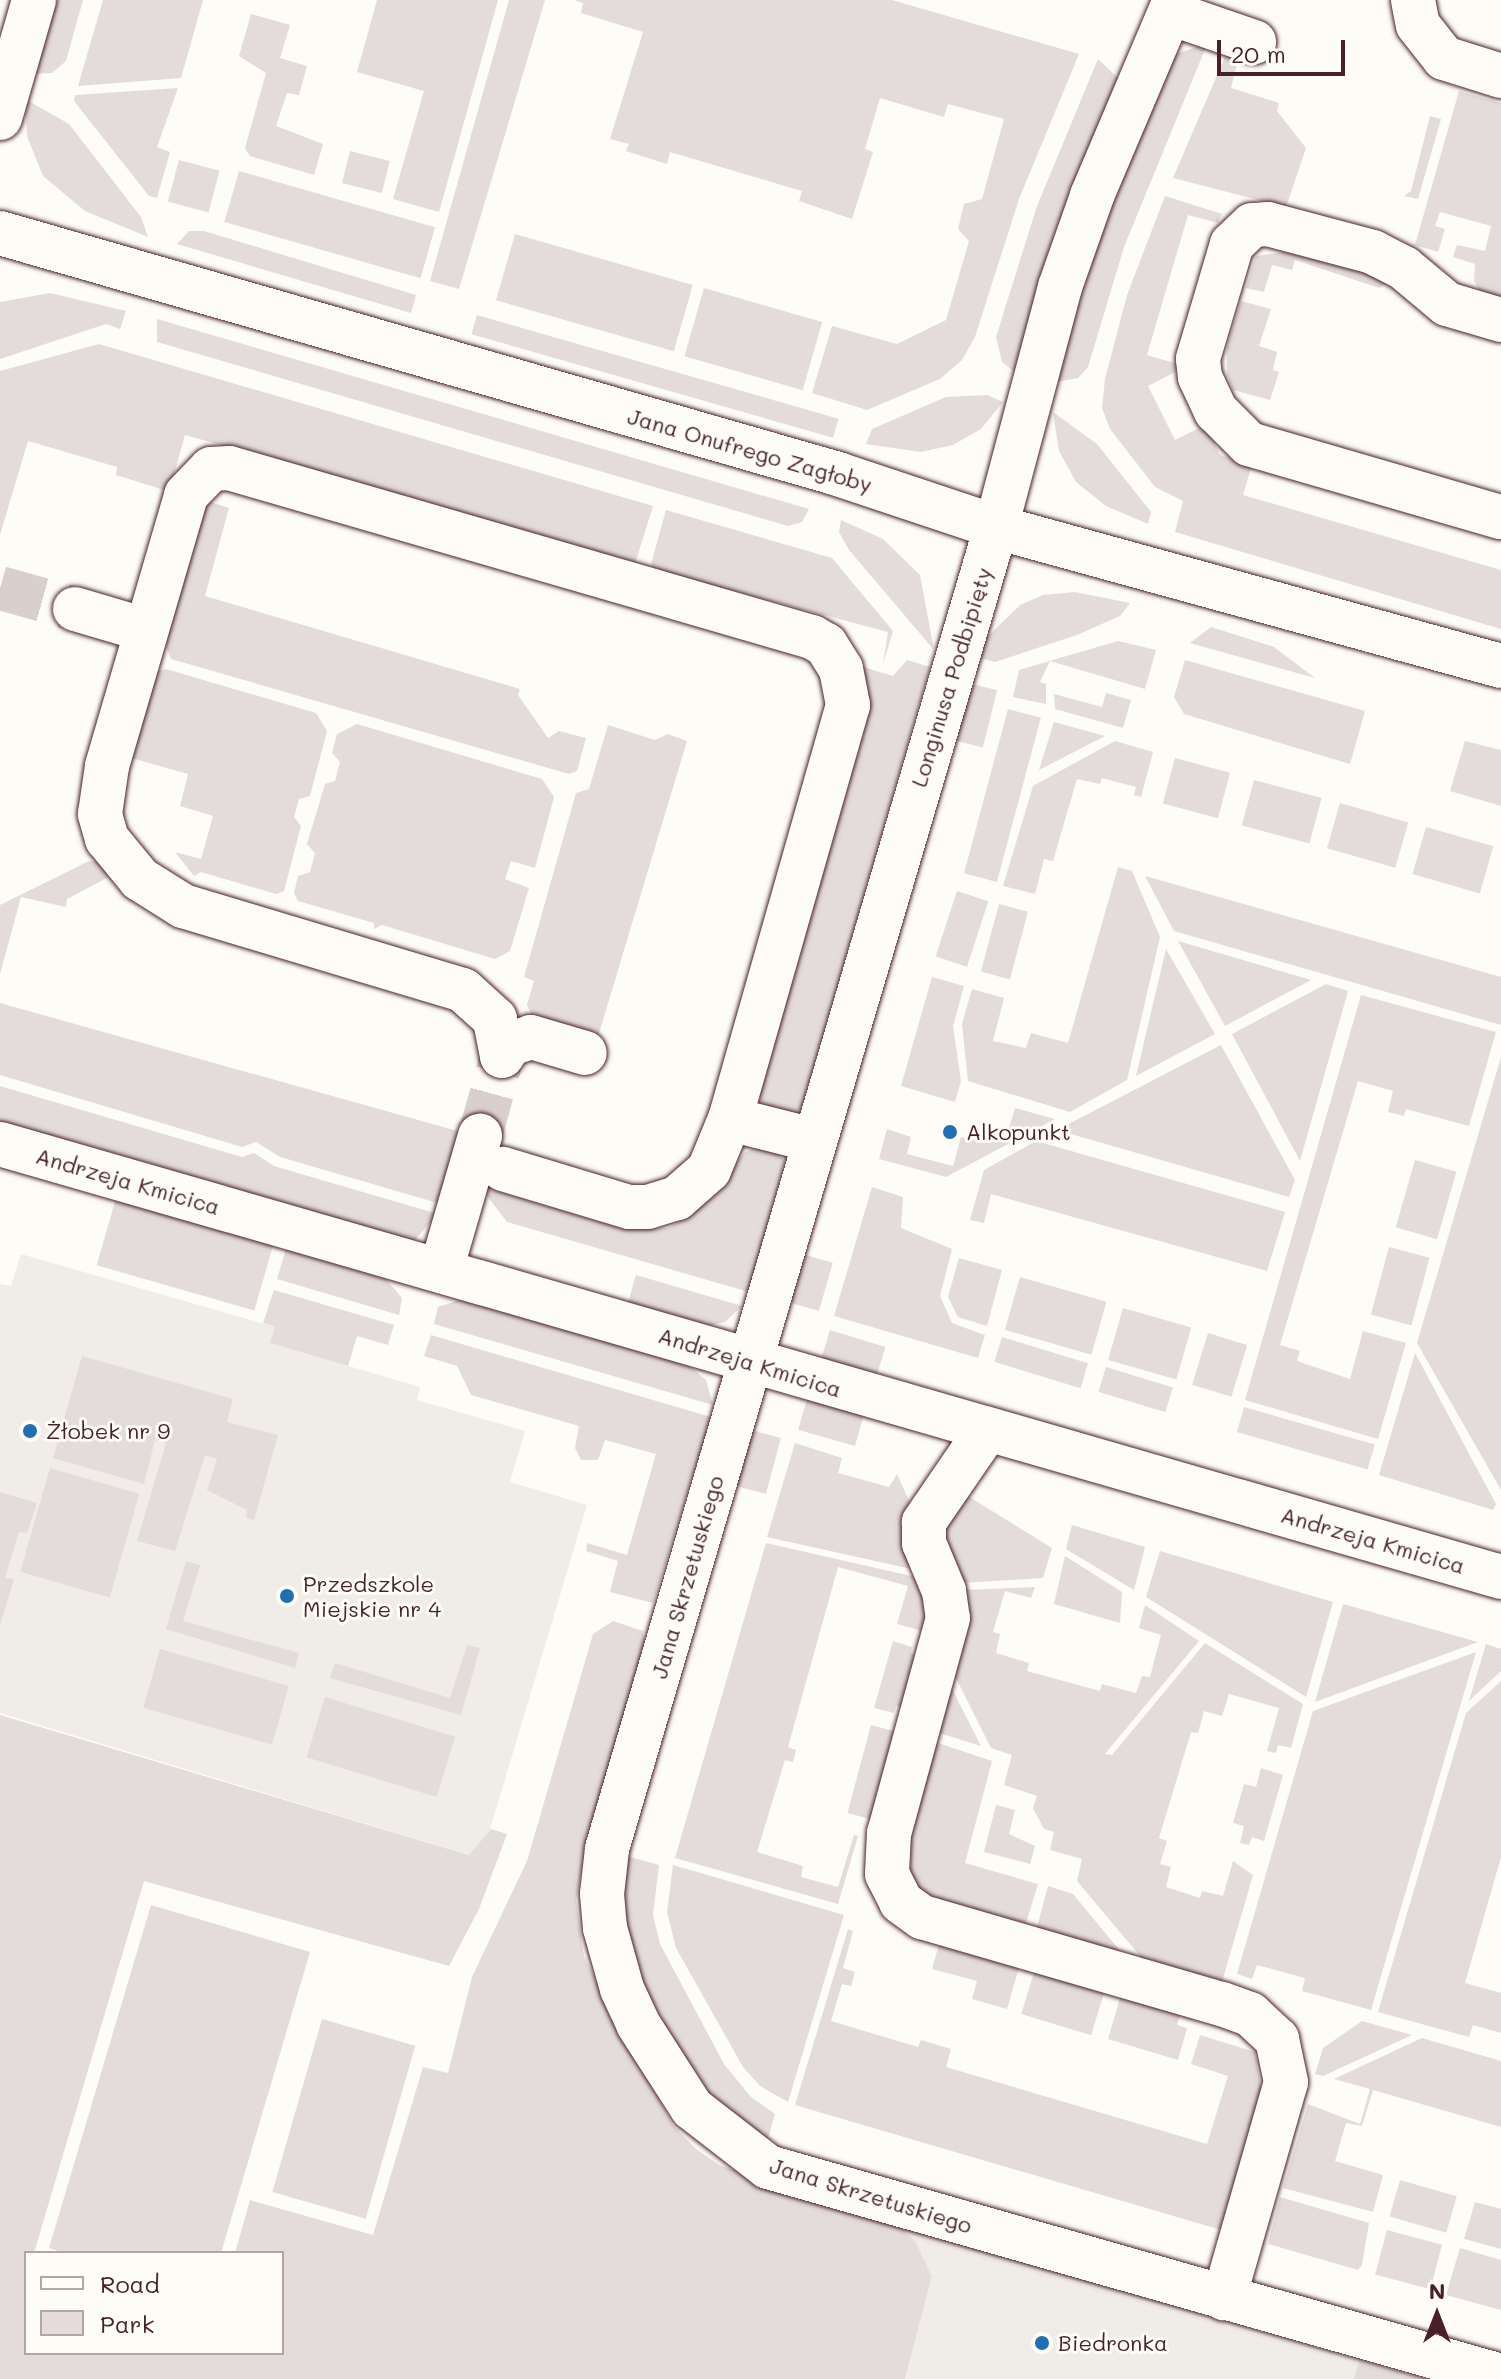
<!DOCTYPE html>
<html>
<head>
<meta charset="utf-8">
<style>
	body { margin:0 }
	#map { position:relative; width:1501px; height:2379px; overflow:hidden; background:#fdfcf7; font-family:Mali,sans-serif }
	div>[style] { position:absolute }
	[style*='--x'] { left:calc(var(--x)*1px); top:calc(var(--y)*1px); width:calc(var(--w)*1px); rotate:calc(var(--a)*1deg) }
	.built>* { inset:0; background:#f0ece8 }
	.green>* { inset:0; background:#e3dcda; transform-origin:0 0 }
	.minor-tunnel>* { height:44px; margin-top:-22px; transform-origin:0; background:repeating-linear-gradient(90deg,#d9d0ce 0 44px,transparent 0 66px) }
	.roads { filter:drop-shadow(0 0 2px #4a1f2b) drop-shadow(0 0 2px #4a1f2b) }
	.minor>* { height:44px; margin:-22px; padding:0 22px; transform-origin:22px; border-radius:22px; background:#fdfcf7 }
	.dots>* { width:22px; height:22px; translate:-50% -50%; box-sizing:border-box; border:4px solid #fdfcf7; border-radius:50% }
	span { translate:-50% -50%; white-space:nowrap; text-align:center; line-height:1.15; -webkit-text-stroke:6px #fdfcf7; paint-order:stroke }
	.street-label { font-size:22px; color:#4a1f2b }
	.poi-label { font-size:22px; color:#4a1f2b }
	.left { translate:0 -50%; text-align:left }
	.legend { position:absolute; left:24px; top:2251px; width:260px; height:104px; box-sizing:border-box; background:#fdfcf7; border:2px solid #b5a4a5; margin:0; padding:10px 14px; list-style:none; font-size:24px; color:#4a1f2b }
	.legend li { display:flex; align-items:center; gap:16px; height:40px }
	.legend b { width:40px; border:2px solid #b5a4a5 }
	.north { position:absolute; left:1397px; top:2275px; width:80px; height:80px; -webkit-text-stroke:6px #fdfcf7; paint-order:stroke; rotate:0deg; font-size:22px; font-weight:700; line-height:32px; text-align:center; color:#4a1f2b }
	.north::after { content:''; display:block; margin:auto; width:28px; height:36px; background:#4a1f2b; clip-path:polygon(50% 0,100% 100%,50% 72%,0 100%) }
	.scale { position:absolute; left:1217px; top:40px; width:128px; height:36px; box-sizing:border-box; border:4px solid #4a1f2b; border-top:0; padding-left:10px; font-size:24px; line-height:28px; white-space:nowrap; color:#4a1f2b; -webkit-text-stroke:6px #fdfcf7; paint-order:stroke }
</style>
</head>
<body>
<div id="map">
	<div class="built">
		<div style="clip-path:polygon(21px 1254px,275px 1327px,270px 1343px,420px 1387px,417px 1400px,525px 1431px,510px 1482px,587px 1505px,488px 1836px,470px 1855px,0 1713px,0 1284px,11px 1286px)"></div>
		<div style="clip-path:polygon(896px 2224px,1359px 2360px,1354px 2379px,905px 2379px,932px 2278px)"></div>
	</div>
	<div class="green">
		<div style="clip-path:polygon(52px 0,83px 0,66px 61px,52px 73px,31px 74px)"></div>
		<div style="clip-path:polygon(103px 0,203px 0,181px 78px,78px 86px)"></div>
		<div style="clip-path:polygon(377px 0,498px 0,439px 212px,393px 199px,424px 91px,357px 72px)"></div>
		<div style="clip-path:polygon(509px 0,545px 0,459px 289px,430px 281px)"></div>
		<div style="clip-path:polygon(574px 0,892px 0,1079px 54px,1019px 199px,975px 337px,962px 360px,940px 379px,867px 410px,812px 393px,832px 326px,897px 344px,946px 320px,969px 241px,958px 229px,964px 204px,982px 199px,1004px 119px,948px 104px,944px 117px,880px 98px,865px 149px,873px 152px,852px 219px,799px 201px,802px 191px,670px 152px,667px 164px,626px 151px,629px 144px,610px 139px,643px 32px,581px 13px,583px 3px)"></div>
		<div style="clip-path:polygon(251px 14px,290px 25px,280px 58px,307px 66px,299px 95px,287px 93px,276px 126px,323px 144px,314px 175px,250px 156px,245px 148px,266px 73px,239px 56px)"></div>
		<div style="clip-path:polygon(1203px 45px,1206px 47px,1124px 247px,1088px 367px,1078px 378px,1056px 382px,1091px 256px,1173px 55px)"></div>
		<div style="clip-path:polygon(1227px 52px,1237px 64px,1231px 88px,1279px 103px,1277px 111px,1306px 148px,1286px 207px,1173px 178px)"></div>
		<div style="clip-path:polygon(1098px 59px,1119px 79px,1016px 373px,1002px 362px,996px 337px,1037px 206px)"></div>
		<div style="clip-path:polygon(178px 88px,157px 147px,170px 152px,157px 198px,149px 196px,74px 101px,75px 95px)"></div>
		<div style="clip-path:polygon(1459px 91px,1501px 103px,1501px 305px,1483px 297px,1474px 281px,1475px 264px,1453px 257px,1457px 245px,1485px 251px,1491px 226px,1440px 212px,1435px 226px,1445px 229px,1438px 252px,1415px 245px)"></div>
		<div style="clip-path:polygon(25px 99px,69px 124px,141px 217px,148px 237px,85px 211px,43px 176px,27px 136px)"></div>
		<div style="clip-path:polygon(1430px 116px,1441px 119px,1418px 199px,1404px 196px,1411px 191px)"></div>
		<div style="left:350px;top:151px;width:41px;height:33px;rotate:14deg"></div>
		<div style="left:179px;top:160px;width:42px;height:43px;rotate:15deg"></div>
		<div style="left:239px;top:171px;width:204px;height:53px;rotate:16deg"></div>
		<div style="clip-path:polygon(1165px 196px,1222px 214px,1218px 223px,1188px 215px,1147px 355px,1178px 364px,1175px 372px,1148px 386px,1175px 440px,1205px 425px,1220px 455px,1252px 465px,1243px 495px,1501px 570px,1501px 629px,1175px 532px,1183px 501px,1155px 487px,1110px 429px,1102px 408px,1105px 379px,1127px 295px)"></div>
		<div style="clip-path:polygon(189px 231px,204px 231px,416px 295px,411px 313px,177px 244px)"></div>
		<div style="left:515px;top:234px;width:185px;height:69px;rotate:16deg"></div>
		<div style="clip-path:polygon(1287px 247px,1386px 272px,1389px 282px,1379px 288px,1295px 260px,1292px 270px,1272px 265px,1264px 292px,1246px 288px,1256px 256px,1286px 252px)"></div>
		<div style="left:704px;top:288px;width:123px;height:71px;rotate:16deg"></div>
		<div style="clip-path:polygon(50px 293px,126px 311px,120px 329px,106px 324px,0 359px,0 302px)"></div>
		<div style="clip-path:polygon(1241px 301px,1271px 309px,1259px 346px,1277px 352px,1273px 370px,1279px 372px,1270px 400px,1233px 390px,1227px 374px,1227px 347px)"></div>
		<div style="left:477px;top:315px;width:376px;height:20px;rotate:16deg"></div>
		<div style="clip-path:polygon(157px 319px,809px 509px,802px 522px,788px 526px,157px 342px)"></div>
		<div style="clip-path:polygon(99px 344px,653px 506px,635px 564px,185px 435px,171px 485px,164px 490px,116px 475px,117px 467px,28px 441px,0 535px,0 371px)"></div>
		<div style="clip-path:polygon(987px 395px,1003px 402px,981px 429px,953px 445px,921px 452px,866px 444px,872px 429px,946px 397px)"></div>
		<div style="clip-path:polygon(1053px 412px,1097px 444px,1151px 512px,1148px 524px,1106px 506px,1076px 482px,1059px 451px)"></div>
		<div style="clip-path:polygon(210px 502px,229px 508px,205px 596px,520px 689px,518px 695px,548px 738px,559px 731px,586px 738px,577px 771px,569px 774px,171px 659px,164px 641px,203px 505px)"></div>
		<div style="clip-path:polygon(666px 510px,832px 558px,893px 631px,883px 664px,888px 632px,655px 570px,651px 564px)"></div>
		<div style="clip-path:polygon(841px 520px,883px 539px,920px 575px,934px 650px,849px 550px,839px 532px)"></div>
		<div style="clip-path:polygon(1075px 592px,1130px 603px,1120px 616px,1077px 635px,995px 662px,976px 657px,984px 640px,1020px 605px,1043px 595px)"></div>
		<div style="clip-path:polygon(1211px 627px,1274px 647px,1315px 678px,1190px 643px)"></div>
		<div style="clip-path:polygon(1118px 641px,1156px 650px,1145px 689px,1050px 661px,1040px 682px,1046px 684px,1046px 704px,1013px 697px,1019px 670px)"></div>
		<div style="clip-path:polygon(907px 660px,930px 667px,802px 1107px,793px 1116px,766px 1109px,757px 1094px,866px 688px,863px 667px,893px 676px)"></div>
		<div style="clip-path:polygon(1185px 660px,1365px 711px,1350px 764px,1184px 714px,1174px 697px)"></div>
		<div style="clip-path:polygon(166px 669px,316px 713px,327px 731px,310px 796px,299px 799px,294px 817px,301px 826px,284px 891px,276px 894px,201px 872px,194px 876px,175px 852px,201px 859px,213px 816px,180px 806px,188px 774px,128px 757px,149px 674px)"></div>
		<div style="left:968px;top:683px;width:30px;height:59px;rotate:14deg"></div>
		<div style="clip-path:polygon(1106px 693px,1131px 700px,1123px 728px,1055px 709px,1054px 694px,1102px 707px)"></div>
		<div style="left:1008px;top:709px;width:34px;height:170px;rotate:15deg"></div>
		<div style="clip-path:polygon(1054px 722px,1105px 736px,1039px 770px)"></div>
		<div style="clip-path:polygon(357px 724px,542px 779px,554px 797px,535px 868px,511px 861px,505px 879px,529px 888px,510px 951px,495px 959px,382px 925px,374px 929px,374px 923px,298px 901px,294px 893px,298px 876px,310px 872px,315px 853px,307px 844px,325px 784px,335px 781px,340px 762px,332px 753px,337px 734px)"></div>
		<div style="clip-path:polygon(608px 725px,655px 740px,668px 734px,687px 741px,597px 1040px,534px 1021px,527px 1005px,534px 981px,524px 977px,576px 793px,589px 789px)"></div>
		<div style="clip-path:polygon(1115px 741px,1153px 752px,1141px 797px,1134px 795px,1136px 787px,1102px 778px,1100px 784px,1077px 779px,1053px 861px,1044px 859px,1035px 894px,1003px 886px,1033px 786px)"></div>
		<div style="clip-path:polygon(1465px 741px,1501px 750px,1501px 806px,1450px 791px)"></div>
		<div style="left:1175px;top:758px;width:57px;height:47px;rotate:15deg"></div>
		<div style="left:1254px;top:780px;width:70px;height:47px;rotate:15deg"></div>
		<div style="left:1340px;top:803px;width:71px;height:47px;rotate:16deg"></div>
		<div style="left:1426px;top:827px;width:70px;height:49px;rotate:16deg"></div>
		<div style="clip-path:polygon(89px 861px,103px 862px,116px 873px,67px 899px,66px 907px,21px 897px,0 974px,0 905px)"></div>
		<div style="clip-path:polygon(1118px 867px,1132px 871px,1160px 937px,1127px 1080px,1070px 1112px,968px 1081px,962px 1024px,972px 989px,1004px 998px,993px 1041px,1026px 1048px,1031px 1033px,1068px 1043px)"></div>
		<div style="clip-path:polygon(1145px 876px,1501px 977px,1501px 1025px,1174px 931px)"></div>
		<div style="left:957px;top:891px;width:33px;height:69px;rotate:18deg"></div>
		<div style="left:999px;top:904px;width:30px;height:70px;rotate:15deg"></div>
		<div style="clip-path:polygon(1178px 941px,1311px 980px,1225px 1026px)"></div>
		<div style="clip-path:polygon(1166px 949px,1215px 1034px,1136px 1076px)"></div>
		<div style="clip-path:polygon(932px 977px,964px 986px,953px 1026px,961px 1081px,955px 1102px,901px 1086px)"></div>
		<div style="clip-path:polygon(1326px 984px,1348px 991px,1300px 1161px,1232px 1034px)"></div>
		<div style="clip-path:polygon(1361px 995px,1496px 1032px,1469px 1126px,1406px 1109px,1404px 1116px,1388px 1112px,1393px 1091px,1358px 1081px,1280px 1345px,1300px 1351px,1297px 1361px,1350px 1379px,1363px 1331px,1406px 1343px,1378px 1439px,1245px 1400px)"></div>
		<div style="clip-path:polygon(0 1003px,461px 1132px,441px 1204px,280px 1157px,256px 1142px,242px 1147px,0 1075px)"></div>
		<div style="clip-path:polygon(1221px 1045px,1295px 1180px,1289px 1197px,1057px 1130px)"></div>
		<div style="clip-path:polygon(1501px 1057px,1501px 1490px,1417px 1343px)"></div>
		<div style="clip-path:polygon(0 1086px,242px 1157px,254px 1153px,274px 1166px,438px 1214px,412px 1243px,0 1123px)"></div>
		<div style="clip-path:polygon(1015px 1108px,1055px 1119px,946px 1177px,879px 1159px,887px 1129px,911px 1137px,907px 1154px,953px 1166px,961px 1137px,983px 1142px,986px 1132px,1006px 1138px)"></div>
		<div style="clip-path:polygon(1036px 1141px,1285px 1212px,1267px 1271px,991px 1194px,984px 1223px,970px 1220px,984px 1170px)"></div>
		<div style="clip-path:polygon(760px 1147px,774px 1149px,785px 1162px,749px 1292px,507px 1222px,484px 1192px,486px 1188px,624px 1229px,668px 1228px,691px 1215px,745px 1152px)"></div>
		<div style="left:1415px;top:1160px;width:43px;height:70px;rotate:16deg"></div>
		<div style="clip-path:polygon(872px 1187px,903px 1197px,901px 1228px,952px 1249px,940px 1296px,952px 1323px,985px 1335px,978px 1358px,834px 1316px)"></div>
		<div style="left:116px;top:1198px;width:164px;height:70px;rotate:16deg"></div>
		<div style="left:1389px;top:1247px;width:42px;height:70px;rotate:15deg"></div>
		<div style="clip-path:polygon(286px 1249px,384px 1277px,402px 1298px,399px 1315px,277px 1279px)"></div>
		<div style="left:802px;top:1254px;width:32px;height:50px;rotate:16deg"></div>
		<div style="clip-path:polygon(959px 1258px,1002px 1270px,987px 1326px,958px 1317px,948px 1297px)"></div>
		<div style="clip-path:polygon(636px 1275px,742px 1306px,725px 1322px,707px 1326px,627px 1306px)"></div>
		<div style="left:1020px;top:1277px;width:90px;height:55px;rotate:16deg"></div>
		<div style="clip-path:polygon(274px 1290px,394px 1325px,388px 1345px,357px 1336px,348px 1366px,270px 1343px,275px 1327px,263px 1323px)"></div>
		<div style="clip-path:polygon(463px 1299px,688px 1365px,706px 1380px,713px 1405px,434px 1324px,438px 1307px)"></div>
		<div style="left:1123px;top:1308px;width:71px;height:54px;rotate:16deg"></div>
		<div style="left:830px;top:1330px;width:58px;height:32px;rotate:17deg"></div>
		<div style="left:1208px;top:1333px;width:41px;height:54px;rotate:17deg"></div>
		<div style="clip-path:polygon(431px 1335px,711px 1417px,653px 1603px,610px 1592px,618px 1561px,586px 1551px,587px 1543px,627px 1555px,656px 1454px,605px 1440px,598px 1460px,581px 1460px,575px 1448px,579px 1426px,471px 1395px,457px 1366px,424px 1356px)"></div>
		<div style="left:1002px;top:1337px;width:90px;height:26px;rotate:17deg"></div>
		<div style="clip-path:polygon(1415px 1353px,1496px 1504px,1493px 1510px,1379px 1475px)"></div>
		<div style="clip-path:polygon(82px 1356px,233px 1399px,227px 1422px,278px 1435px,254px 1520px,246px 1518px,247px 1510px,207px 1490px,217px 1459px,205px 1455px,175px 1551px,137px 1541px,166px 1443px,155px 1440px,144px 1484px,53px 1458px)"></div>
		<div style="left:1106px;top:1367px;width:70px;height:26px;rotate:17deg"></div>
		<div style="left:807px;top:1399px;width:59px;height:32px;rotate:16deg"></div>
		<div style="left:1244px;top:1407px;width:136px;height:26px;rotate:16deg"></div>
		<div style="left:751px;top:1430px;width:31px;height:58px;rotate:15deg"></div>
		<div style="clip-path:polygon(795px 1443px,842px 1458px,838px 1473px,889px 1487px,897px 1474px,911px 1505px,901px 1532px,916px 1570px,767px 1537px)"></div>
		<div style="left:50px;top:1468px;width:93px;height:108px;rotate:16deg"></div>
		<div style="clip-path:polygon(0 1492px,37px 1503px,27px 1533px,19px 1532px,5px 1578px,14px 1579px,0 1625px)"></div>
		<div style="clip-path:polygon(963px 1493px,1052px 1548px,1043px 1578px,960px 1583px,942px 1543px,944px 1519px)"></div>
		<div style="clip-path:polygon(1072px 1525px,1145px 1547px,1134px 1590px,1066px 1549px)"></div>
		<div style="clip-path:polygon(766px 1543px,920px 1578px,929px 1633px,897px 1624px,908px 1586px,838px 1567px,788px 1747px,796px 1750px,793px 1762px,785px 1760px,757px 1852px,803px 1866px,801px 1877px,838px 1887px,854px 1835px,858px 1836px,838px 1904px,675px 1858px)"></div>
		<div style="clip-path:polygon(1160px 1551px,1333px 1602px,1306px 1697px,1146px 1597px)"></div>
		<div style="clip-path:polygon(1065px 1556px,1122px 1592px,1120px 1623px,1054px 1604px)"></div>
		<div style="clip-path:polygon(186px 1561px,200px 1565px,183px 1621px,299px 1653px,295px 1668px,166px 1629px)"></div>
		<div style="clip-path:polygon(1035px 1587px,1031px 1598px,1005px 1591px,993px 1632px,1000px 1634px,996px 1653px,1029px 1663px,1027px 1671px,1100px 1691px,1102px 1684px,1136px 1693px,1142px 1676px,1150px 1677px,1161px 1635px,1139px 1628px,1145px 1605px,1199px 1641px,1105px 1754px,1112px 1755px,1205px 1643px,1303px 1704px,1291px 1748px,1278px 1745px,1276px 1753px,1267px 1751px,1279px 1708px,1229px 1694px,1222px 1716px,1204px 1711px,1198px 1733px,1191px 1732px,1159px 1838px,1167px 1841px,1160px 1864px,1171px 1867px,1166px 1887px,1200px 1898px,1202px 1891px,1223px 1896px,1233px 1861px,1253px 1875px,1220px 1989px,1151px 1969px,1077px 1881px,1082px 1859px,1050px 1850px,1054px 1832px,1044px 1829px,1033px 1808px,1037px 1796px,1004px 1785px,1012px 1755px,991px 1748px,952px 1670px,963px 1590px)"></div>
		<div style="clip-path:polygon(1343px 1604px,1478px 1642px,1315px 1702px)"></div>
		<div style="clip-path:polygon(613px 1621px,643px 1631px,645px 1645px,585px 1851px,576px 1900px,584px 1957px,672px 2124px,696px 2149px,719px 2165px,896px 2224px,915px 2241px,932px 2277px,905px 2379px,0 2379px,0 1715px,469px 1855px,491px 1829px,507px 1834px,479px 1909px,449px 1966px,144px 1881px,34px 2253px,26px 2253px,26px 2353px,282px 2353px,282px 2253px,235px 2253px,250px 2200px,373px 2235px,423px 2067px,448px 2073px,472px 1977px,527px 1861px,593px 1634px)"></div>
		<div style="clip-path:polygon(893px 1641px,912px 1647px,911px 1653px,922px 1657px,907px 1709px,896px 1706px,894px 1713px,874px 1708px)"></div>
		<div style="clip-path:polygon(1486px 1644px,1501px 1649px,1501px 1671px,1469px 1701px)"></div>
		<div style="clip-path:polygon(467px 1645px,480px 1648px,461px 1715px,330px 1678px,335px 1663px,450px 1698px)"></div>
		<div style="left:160px;top:1649px;width:134px;height:61px;rotate:16deg"></div>
		<div style="clip-path:polygon(1476px 1652px,1371px 2010px,1302px 1991px,1305px 1978px,1257px 1965px,1252px 1979px,1237px 1974px,1313px 1711px)"></div>
		<div style="clip-path:polygon(948px 1681px,981px 1746px,936px 1732px)"></div>
		<div style="clip-path:polygon(1501px 1681px,1501px 1857px,1465px 1983px,1501px 1993px,1501px 2033px,1473px 2025px,1469px 2037px,1378px 2012px,1466px 1713px)"></div>
		<div style="left:325px;top:1697px;width:136px;height:63px;rotate:17deg"></div>
		<div style="left:871px;top:1725px;width:30px;height:91px;rotate:15deg"></div>
		<div style="clip-path:polygon(932px 1741px,992px 1761px,965px 1863px,1038px 1884px,1023px 1933px,924px 1904px,900px 1854px)"></div>
		<div style="clip-path:polygon(1261px 1768px,1283px 1775px,1264px 1841px,1252px 1837px,1249px 1845px,1240px 1843px,1244px 1826px,1233px 1823px,1244px 1784px,1256px 1787px)"></div>
		<div style="clip-path:polygon(996px 1805px,1015px 1810px,1009px 1834px,1035px 1846px,1030px 1864px,984px 1852px)"></div>
		<div style="clip-path:polygon(627px 1856px,659px 1865px,653px 1915px,660px 1944px,724px 2064px,751px 2097px,775px 2114px,766px 2145px,703px 2092px,646px 1992px,620px 1919px)"></div>
		<div style="clip-path:polygon(673px 1865px,844px 1915px,788px 2102px,760px 2086px,743px 2067px,676px 1948px,667px 1912px)"></div>
		<div style="clip-path:polygon(1048px 1886px,1073px 1894px,1131px 1964px,1035px 1935px)"></div>
		<div style="clip-path:polygon(151px 1905px,310px 1952px,221px 2253px,65px 2253px,49px 2248px)"></div>
		<div style="clip-path:polygon(848px 1929px,853px 1931px,843px 1968px,855px 1972px,851px 1986px,842px 1984px,831px 2021px,918px 2047px,921px 2040px,951px 2049px,946px 2067px,1207px 2144px,1228px 2076px,1191px 2064px,1200px 2035px,1255px 2052px,1264px 2107px,1228px 2232px,795px 2105px)"></div>
		<div style="clip-path:polygon(940px 1941px,1020px 1964px,1007px 2009px,972px 1999px,977px 1981px,932px 1969px)"></div>
		<div style="left:1035px;top:1969px;width:73px;height:47px;rotate:17deg"></div>
		<div style="clip-path:polygon(1121px 1995px,1181px 2012px,1177px 2025px,1187px 2028px,1178px 2060px,1108px 2039px)"></div>
		<div style="left:322px;top:2019px;width:97px;height:180px;rotate:16deg"></div>
		<div style="clip-path:polygon(1362px 2021px,1412px 2035px,1323px 2076px,1315px 2074px,1323px 2048px)"></div>
		<div style="clip-path:polygon(1422px 2038px,1501px 2061px,1501px 2127px,1373px 2090px,1362px 2126px,1346px 2123px,1335px 2161px,1383px 2175px,1373px 2212px,1283px 2188px,1308px 2104px,1360px 2124px,1370px 2089px,1334px 2079px)"></div>
		<div style="left:1400px;top:2180px;width:59px;height:38px;rotate:16deg"></div>
		<div style="clip-path:polygon(1280px 2197px,1369px 2223px,1362px 2265px,1358px 2270px,1268px 2244px)"></div>
		<div style="clip-path:polygon(1475px 2202px,1501px 2209px,1501px 2249px,1464px 2239px)"></div>
		<div style="left:1387px;top:2230px;width:57px;height:46px;rotate:15deg"></div>
		<div style="clip-path:polygon(1460px 2248px,1501px 2260px,1501px 2310px,1446px 2295px)"></div>
		<div style="clip-path:polygon(1359px 2360px,1426px 2379px,1354px 2379px)"></div>
	</div>
	<div class="minor-tunnel">
		<div style="--x:0;--y:588;--w:78;--a:15.6"></div>
		<div style="--x:480;--y:1136;--w:83;--a:-74.6"></div>
	</div>
	<div class="roads">
		<div class="minor">
			<div style="--x:1175;--y:0;--w:213;--a:113"></div>
			<div style="--x:1092;--y:196;--w:96;--a:109.4"></div>
			<div style="--x:1060;--y:287;--w:248;--a:104.9"></div>
			<div style="--x:996;--y:527;--w:1378;--a:106.4"></div>
			<div style="--x:607;--y:1849;--w:45;--a:96.3"></div>
			<div style="--x:602;--y:1894;--w:34;--a:85"></div>
			<div style="--x:605;--y:1928;--w:63;--a:74.4"></div>
			<div style="--x:622;--y:1989;--w:38;--a:65"></div>
			<div style="--x:638;--y:2024;--w:100;--a:57.3"></div>
			<div style="--x:692;--y:2108;--w:96;--a:37.8"></div>
			<div style="--x:768;--y:2167;--w:762;--a:15.91"></div>
			<div style="--x:1413;--y:0;--w:25;--a:79"></div>
			<div style="--x:1418;--y:25;--w:42;--a:51.8"></div>
			<div style="--x:1444;--y:58;--w:60;--a:17.5"></div>
			<div style="--x:1170;--y:13;--w:89;--a:19"></div>
			<div style="--x:0;--y:118;--w:123;--a:-73.9"></div>
			<div style="--x:0;--y:233;--w:872;--a:16.04"></div>
			<div style="--x:838;--y:474;--w:167;--a:18.5"></div>
			<div style="--x:996;--y:527;--w:524;--a:15.39"></div>
			<div style="--x:1501;--y:320;--w:56;--a:-163.5"></div>
			<div style="--x:1447;--y:304;--w:56;--a:-140.1"></div>
			<div style="--x:1404;--y:268;--w:35;--a:-153"></div>
			<div style="--x:1373;--y:252;--w:109;--a:-165.1"></div>
			<div style="--x:1268;--y:224;--w:16;--a:176"></div>
			<div style="--x:1252;--y:225;--w:28;--a:136"></div>
			<div style="--x:1232;--y:244;--w:120;--a:106.5"></div>
			<div style="--x:1198;--y:359;--w:18;--a:84"></div>
			<div style="--x:1200;--y:377;--w:38;--a:65"></div>
			<div style="--x:1216;--y:411;--w:47;--a:45"></div>
			<div style="--x:1249;--y:444;--w:262;--a:16.2"></div>
			<div style="--x:75;--y:609;--w:74;--a:16.5"></div>
			<div style="--x:502;--y:1056;--w:38;--a:-101"></div>
			<div style="--x:495;--y:1019;--w:43;--a:-137.8"></div>
			<div style="--x:463;--y:990;--w:292;--a:-163.3"></div>
			<div style="--x:183;--y:906;--w:51;--a:-147.9"></div>
			<div style="--x:140;--y:879;--w:52;--a:-129.5"></div>
			<div style="--x:107;--y:839;--w:26;--a:-106"></div>
			<div style="--x:100;--y:814;--w:49;--a:-81.7"></div>
			<div style="--x:107;--y:766;--w:282;--a:-73.7"></div>
			<div style="--x:186;--y:495;--w:36;--a:-46"></div>
			<div style="--x:211;--y:469;--w:18;--a:-3"></div>
			<div style="--x:229;--y:468;--w:607;--a:16.17"></div>
			<div style="--x:812;--y:637;--w:16;--a:30"></div>
			<div style="--x:826;--y:645;--w:28;--a:58"></div>
			<div style="--x:841;--y:669;--w:37;--a:79"></div>
			<div style="--x:848;--y:705;--w:430;--a:105.9"></div>
			<div style="--x:730;--y:1119;--w:55;--a:112.4"></div>
			<div style="--x:709;--y:1170;--w:43;--a:138.8"></div>
			<div style="--x:677;--y:1198;--w:30;--a:163"></div>
			<div style="--x:648;--y:1207;--w:19;--a:180"></div>
			<div style="--x:629;--y:1207;--w:132;--a:-163.2"></div>
			<div style="--x:502;--y:1056;--w:14;--a:-56"></div>
			<div style="--x:510;--y:1044;--w:22;--a:-18"></div>
			<div style="--x:531;--y:1037;--w:56;--a:16.5"></div>
			<div style="--x:730;--y:1119;--w:86;--a:14.2"></div>
			<div style="--x:0;--y:1144;--w:1562;--a:16.09"></div>
			<div style="--x:441;--y:1270;--w:140;--a:-73.8"></div>
			<div style="--x:987;--y:1430;--w:112;--a:124.4"></div>
			<div style="--x:924;--y:1522;--w:21;--a:90"></div>
			<div style="--x:924;--y:1543;--w:52;--a:67.4"></div>
			<div style="--x:944;--y:1591;--w:27;--a:82"></div>
			<div style="--x:948;--y:1618;--w:223;--a:105.3"></div>
			<div style="--x:889;--y:1833;--w:41;--a:92.8"></div>
			<div style="--x:887;--y:1874;--w:31;--a:63"></div>
			<div style="--x:901;--y:1902;--w:26;--a:36"></div>
			<div style="--x:922;--y:1917;--w:312;--a:16.2"></div>
			<div style="--x:1222;--y:2004;--w:30;--a:20"></div>
			<div style="--x:1250;--y:2014;--w:37;--a:43"></div>
			<div style="--x:1277;--y:2039;--w:44;--a:78.2"></div>
			<div style="--x:1286;--y:2082;--w:225;--a:106"></div>
		</div>
	</div>
	<div class="dots">
		<div style="left:950px;top:1132px;background:#1f6fb2"></div>
		<div style="left:30px;top:1431px;background:#1f6fb2"></div>
		<div style="left:287px;top:1596px;background:#1f6fb2"></div>
		<div style="left:1042px;top:2343px;background:#1f6fb2"></div>
	</div>
	<div class="street-label">
		<span style="left:750px;top:450px;rotate:16deg">Jana Onufrego Zagłoby</span>
		<span style="left:951px;top:677px;rotate:-73deg">Longinusa Podbipięty</span>
		<span style="left:128px;top:1181px;rotate:16deg">Andrzeja Kmicica</span>
		<span style="left:750px;top:1362px;rotate:17deg">Andrzeja Kmicica</span>
		<span style="left:1373px;top:1540px;rotate:16deg">Andrzeja Kmicica</span>
		<span style="left:687px;top:1577px;rotate:-74deg">Jana Skrzetuskiego</span>
		<span style="left:871px;top:2195px;rotate:17deg">Jana Skrzetuskiego</span>
	</div>
	<div class="poi-label">
		<span class="left" style="left:966px;top:1132px">Alkopunkt</span>
		<span class="left" style="left:46px;top:1431px">Żłobek nr 9</span>
		<span class="left" style="left:303px;top:1596px">Przedszkole<br>Miejskie nr 4</span>
		<span class="left" style="left:1058px;top:2343px">Biedronka</span>
	</div>
	<ul class="legend">
	<li><b style="height:10px;background:#fdfcf7"></b>Road</li>
	<li><b style="height:22px;background:#e3dcda"></b>Park</li>
	</ul>
	<div class="north">N</div>
	<div class="scale">20 m</div>
</div>
</body>
</html>
